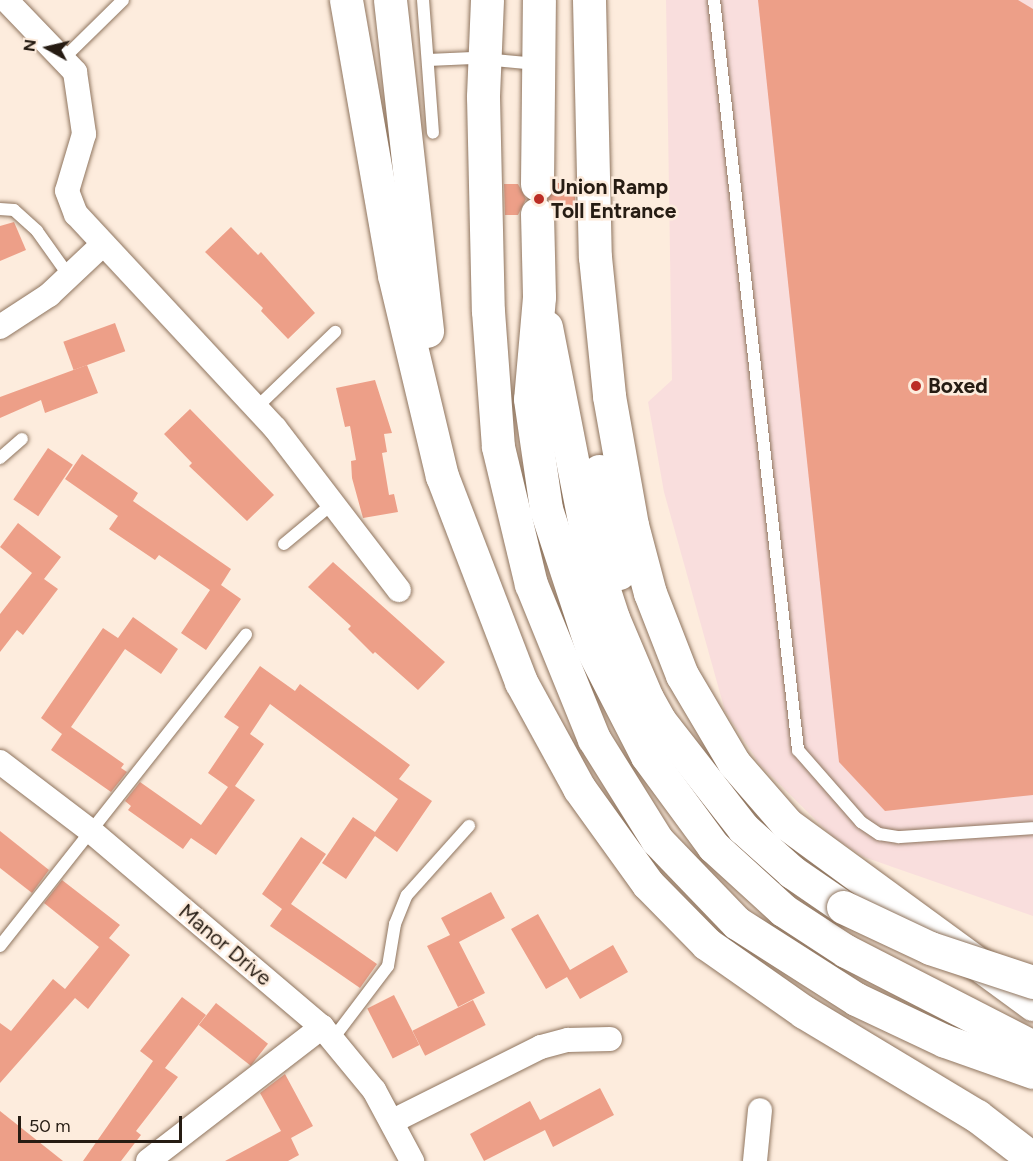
<!DOCTYPE html>
<html>
<head>
<meta charset="utf-8">
<style>
	body { margin:0 }
	#map { position:relative; width:1033px; height:1161px; overflow:hidden; background:#fdecdd; font-family:Figtree,sans-serif }
	div>[style] { position:absolute }
	[style*='--x'] { left:calc(var(--x)*1px); top:calc(var(--y)*1px); width:calc(var(--w)*1px); rotate:calc(var(--a)*1deg) }
	.industrial>* { inset:0; background:#f9dedd }
	.building>* { inset:0; background:#ed9f88; transform-origin:0 0 }
	.roads { filter:drop-shadow(0 0 2px #8f755f) drop-shadow(0 0 2px #8f755f) }
	.service>* { height:12px; margin:-6px; padding:0 6px; transform-origin:6px; border-radius:6px; background:#fff }
	.minor>* { height:24px; margin:-12px; padding:0 12px; transform-origin:12px; border-radius:12px; background:#fff }
	.motorway>* { height:33px; margin:-16.5px; padding:0 16.5px; transform-origin:16.5px; border-radius:16.5px; background:#fff }
	.bridges { filter:drop-shadow(0 0 2px #8f755f) drop-shadow(0 0 2px #8f755f) }
	.motorway-bridge>* { height:33px; margin:-16.5px; padding:0 16.5px; transform-origin:16.5px; border-radius:16.5px; background:#fff }
	.dots>* { width:16px; height:16px; translate:-50% -50%; box-sizing:border-box; border:3px solid #fdecdd; border-radius:50% }
	span { translate:-50% -50%; white-space:nowrap; text-align:center; line-height:1.15; -webkit-text-stroke:5px #fdecdd; paint-order:stroke }
	.poi-label { font-size:21px; color:#261c13; font-weight:700 }
	.left { translate:0 -50%; text-align:left }
	.street-label { font-size:21px; color:#261c13 }
	.north { position:absolute; left:18px; top:18px; width:60px; height:60px; -webkit-text-stroke:4px #fdecdd; paint-order:stroke; rotate:278deg; font-size:16px; font-weight:700; line-height:24px; text-align:center; color:#261c13 }
	.north::after { content:''; display:block; margin:auto; width:21px; height:27px; background:#261c13; clip-path:polygon(50% 0,100% 100%,50% 72%,0 100%) }
	.scale { position:absolute; left:18px; top:1116px; width:164px; height:27px; box-sizing:border-box; border:3px solid #261c13; border-top:0; padding-left:8px; font-size:18px; line-height:21px; white-space:nowrap; color:#261c13; -webkit-text-stroke:4px #fdecdd; paint-order:stroke }
</style>
</head>
<body>
<div id="map">
	<div class="industrial">
		<div style="clip-path:polygon(666px 0,1033px 0,1033px 916px,864px 857px,833px 837px,760px 765px,725px 711px,664px 492px,648px 402px,672px 380px)"></div>
	</div>
	<div class="building">
		<div style="clip-path:polygon(758px 0,1018px 0,1033px 9px,1033px 795px,885px 811px,839px 762px)"></div>
		<div style="clip-path:polygon(556px 183px,575px 183px,575px 214px,556px 214px,548px 199px)"></div>
		<div style="clip-path:polygon(504px 184px,518px 184px,526px 199px,518px 215px,505px 215px)"></div>
		<div style="clip-path:polygon(14px 222px,26px 250px,0 261px,0 226px)"></div>
		<div style="clip-path:polygon(231px 227px,258px 255px,261px 252px,315px 313px,288px 339px,261px 311px,263px 308px,205px 252px)"></div>
		<div style="left:115px;top:323px;width:30px;height:55px;rotate:70deg"></div>
		<div style="clip-path:polygon(87px 365px,98px 393px,45px 413px,41px 400px,0 418px,0 397px)"></div>
		<div style="clip-path:polygon(375px 380px,392px 433px,384px 434px,387px 452px,382px 453px,389px 495px,394px 494px,398px 512px,363px 518px,352px 478px,351px 461px,356px 460px,350px 426px,345px 427px,336px 388px)"></div>
		<div style="clip-path:polygon(190px 409px,274px 495px,247px 521px,189px 466px,192px 463px,164px 434px)"></div>
		<div style="left:48px;top:448px;width:30px;height:62px;rotate:34deg"></div>
		<div style="clip-path:polygon(82px 454px,138px 493px,133px 501px,231px 569px,221px 585px,241px 599px,206px 650px,181px 633px,210px 590px,159px 555px,155px 560px,109px 529px,118px 516px,65px 479px)"></div>
		<div style="clip-path:polygon(18px 523px,61px 557px,44px 579px,58px 589px,23px 635px,17px 630px,0 652px,0 614px,32px 573px,0 547px)"></div>
		<div style="clip-path:polygon(333px 562px,445px 662px,418px 690px,375px 652px,373px 654px,348px 629px,351px 626px,308px 587px)"></div>
		<div style="clip-path:polygon(133px 617px,178px 649px,161px 674px,125px 649px,71px 727px,124px 764px,121px 768px,127px 772px,111px 792px,51px 750px,62px 734px,41px 718px,103px 628px,118px 638px)"></div>
		<div style="clip-path:polygon(260px 666px,295px 691px,300px 684px,410px 765px,399px 779px,432px 801px,397px 852px,375px 836px,346px 879px,322px 863px,353px 817px,375px 832px,398px 799px,270px 704px,250px 734px,264px 744px,235px 786px,255px 800px,216px 855px,191px 838px,183px 849px,128px 810px,131px 806px,125px 801px,140px 782px,201px 825px,228px 787px,208px 773px,239px 727px,224px 717px)"></div>
		<div style="clip-path:polygon(0 831px,49px 870px,32px 893px,0 868px)"></div>
		<div style="clip-path:polygon(301px 837px,326px 854px,291px 904px,377px 964px,360px 988px,270px 926px,282px 909px,262px 894px)"></div>
		<div style="clip-path:polygon(62px 880px,120px 925px,109px 938px,130px 955px,88px 1009px,75px 998px,0 1083px,0 1023px,11px 1031px,53px 979px,65px 989px,99px 947px,44px 903px)"></div>
		<div style="clip-path:polygon(491px 892px,505px 918px,459px 942px,485px 993px,458px 1007px,427px 946px,450px 935px,441px 918px)"></div>
		<div style="clip-path:polygon(538px 914px,570px 970px,613px 945px,628px 972px,580px 999px,567px 977px,546px 989px,511px 929px)"></div>
		<div style="left:394px;top:995px;width:56px;height:30px;rotate:63deg"></div>
		<div style="clip-path:polygon(182px 997px,206px 1015px,165px 1068px,178px 1077px,136px 1131px,141px 1135px,121px 1161px,83px 1161px,153px 1061px,140px 1051px)"></div>
		<div style="left:473px;top:1000px;width:28px;height:68px;rotate:63deg"></div>
		<div style="left:216px;top:1003px;width:66px;height:28px;rotate:38deg"></div>
		<div style="clip-path:polygon(285px 1074px,313px 1126px,291px 1138px,299px 1155px,288px 1161px,225px 1161px,281px 1131px,260px 1093px)"></div>
		<div style="clip-path:polygon(600px 1088px,614px 1115px,553px 1147px,545px 1130px,484px 1161px,470px 1134px,530px 1101px,540px 1120px)"></div>
		<div style="clip-path:polygon(0 1111px,63px 1161px,0 1161px)"></div>
	</div>
	<div class="roads">
		<div class="service">
			<div style="--x:423;--y:0;--w:133;--a:85.7"></div>
			<div style="--x:714;--y:0;--w:755;--a:83.61"></div>
			<div style="--x:798;--y:750;--w:96;--a:48.8"></div>
			<div style="--x:861;--y:822;--w:22;--a:34"></div>
			<div style="--x:879;--y:834;--w:20;--a:9"></div>
			<div style="--x:899;--y:837;--w:134;--a:-3.8"></div>
			<div style="--x:63;--y:59;--w:84;--a:-44.5"></div>
			<div style="--x:428;--y:60;--w:45;--a:-2.5"></div>
			<div style="--x:473;--y:58;--w:64;--a:5.4"></div>
			<div style="--x:0;--y:209;--w:14;--a:4"></div>
			<div style="--x:14;--y:210;--w:31;--a:42"></div>
			<div style="--x:37;--y:231;--w:55;--a:54.6"></div>
			<div style="--x:256;--y:408;--w:110;--a:-43.9"></div>
			<div style="--x:0;--y:458;--w:29;--a:-41"></div>
			<div style="--x:284;--y:544;--w:62;--a:-39.8"></div>
			<div style="--x:0;--y:946;--w:397;--a:-51.7"></div>
			<div style="--x:332;--y:1040;--w:93;--a:-52.9"></div>
			<div style="--x:388;--y:966;--w:43;--a:-80.5"></div>
			<div style="--x:395;--y:924;--w:31;--a:-68"></div>
			<div style="--x:407;--y:895;--w:93;--a:-48.1"></div>
		</div>
		<div class="minor">
			<div style="--x:6;--y:0;--w:100;--a:46.2"></div>
			<div style="--x:75;--y:72;--w:63;--a:81.7"></div>
			<div style="--x:84;--y:134;--w:59;--a:106.6"></div>
			<div style="--x:67;--y:191;--w:25;--a:69"></div>
			<div style="--x:76;--y:214;--w:292;--a:47.1"></div>
			<div style="--x:275;--y:428;--w:204;--a:52.6"></div>
			<div style="--x:0;--y:327;--w:59;--a:-33.1"></div>
			<div style="--x:49;--y:295;--w:73;--a:-43.3"></div>
			<div style="--x:0;--y:762;--w:116;--a:37.3"></div>
			<div style="--x:92;--y:832;--w:302;--a:40.3"></div>
			<div style="--x:322;--y:1027;--w:82;--a:50.5"></div>
			<div style="--x:374;--y:1090;--w:81;--a:61.8"></div>
			<div style="--x:393;--y:1121;--w:165;--a:-26.6"></div>
			<div style="--x:541;--y:1047;--w:28;--a:-15"></div>
			<div style="--x:568;--y:1040;--w:42;--a:-1.4"></div>
			<div style="--x:148;--y:1161;--w:220;--a:-37.6"></div>
			<div style="--x:755;--y:1161;--w:51;--a:-84.4"></div>
		</div>
		<div class="motorway">
			<div style="--x:346;--y:0;--w:279;--a:80.1"></div>
			<div style="--x:394;--y:275;--w:207;--a:76.6"></div>
			<div style="--x:442;--y:476;--w:221;--a:69"></div>
			<div style="--x:521;--y:682;--w:121;--a:61.3"></div>
			<div style="--x:579;--y:788;--w:118;--a:54.3"></div>
			<div style="--x:648;--y:884;--w:84;--a:45.5"></div>
			<div style="--x:707;--y:944;--w:118;--a:35"></div>
			<div style="--x:804;--y:1012;--w:202;--a:31"></div>
			<div style="--x:977;--y:1116;--w:71;--a:37.5"></div>
			<div style="--x:390;--y:0;--w:333;--a:83.6"></div>
			<div style="--x:487;--y:0;--w:97;--a:92.4"></div>
			<div style="--x:483;--y:97;--w:214;--a:88.7"></div>
			<div style="--x:488;--y:311;--w:136;--a:85.8"></div>
			<div style="--x:498;--y:447;--w:141;--a:76.5"></div>
			<div style="--x:531;--y:584;--w:167;--a:67.9"></div>
			<div style="--x:594;--y:739;--w:119;--a:58"></div>
			<div style="--x:657;--y:840;--w:115;--a:46.1"></div>
			<div style="--x:737;--y:923;--w:141;--a:32.6"></div>
			<div style="--x:856;--y:999;--w:98;--a:25.3"></div>
			<div style="--x:945;--y:1041;--w:93;--a:19.4"></div>
			<div style="--x:589;--y:0;--w:257;--a:88.7"></div>
			<div style="--x:595;--y:257;--w:140;--a:84.2"></div>
			<div style="--x:609;--y:396;--w:131;--a:79.9"></div>
			<div style="--x:632;--y:525;--w:70;--a:75.2"></div>
			<div style="--x:650;--y:593;--w:88;--a:68.7"></div>
			<div style="--x:682;--y:675;--w:102;--a:59.4"></div>
			<div style="--x:734;--y:763;--w:81;--a:49"></div>
			<div style="--x:787;--y:824;--w:305;--a:36.2"></div>
			<div style="--x:537;--y:184;--w:184;--a:-89.4"></div>
			<div style="--x:537;--y:214;--w:83;--a:88.6"></div>
			<div style="--x:539;--y:297;--w:102;--a:95"></div>
			<div style="--x:530;--y:399;--w:111;--a:81.7"></div>
			<div style="--x:546;--y:509;--w:147;--a:71.8"></div>
			<div style="--x:592;--y:649;--w:120;--a:62.8"></div>
			<div style="--x:647;--y:756;--w:112;--a:53.7"></div>
			<div style="--x:713;--y:846;--w:95;--a:42.4"></div>
			<div style="--x:783;--y:910;--w:75;--a:33.1"></div>
			<div style="--x:846;--y:951;--w:210;--a:27.2"></div>
			<div style="--x:546;--y:327;--w:218;--a:78.9"></div>
			<div style="--x:588;--y:541;--w:81;--a:72"></div>
			<div style="--x:613;--y:618;--w:87;--a:67"></div>
			<div style="--x:647;--y:698;--w:25;--a:61"></div>
			<div style="--x:659;--y:720;--w:137;--a:52.1"></div>
			<div style="--x:743;--y:828;--w:66;--a:41.9"></div>
			<div style="--x:792;--y:872;--w:62;--a:34.5"></div>
			<div style="--x:599;--y:471;--w:104;--a:78.9"></div>
		</div>
	</div>
	<div class="bridges">
		<div class="motorway-bridge">
			<div style="--x:843;--y:907;--w:96;--a:25.2"></div>
			<div style="--x:930;--y:948;--w:108;--a:18.3"></div>
		</div>
	</div>
	<div class="dots">
		<div style="left:539px;top:199px;background:#bb2d25"></div>
		<div style="left:916px;top:386px;background:#bb2d25"></div>
	</div>
	<div class="poi-label">
		<span class="left" style="left:551px;top:199px">Union Ramp<br>Toll Entrance</span>
		<span class="left" style="left:928px;top:386px">Boxed</span>
	</div>
	<div class="street-label">
		<span style="left:225px;top:945px;rotate:40deg">Manor Drive</span>
	</div>
	<div class="north">N</div>
	<div class="scale">50 m</div>
</div>
</body>
</html>
